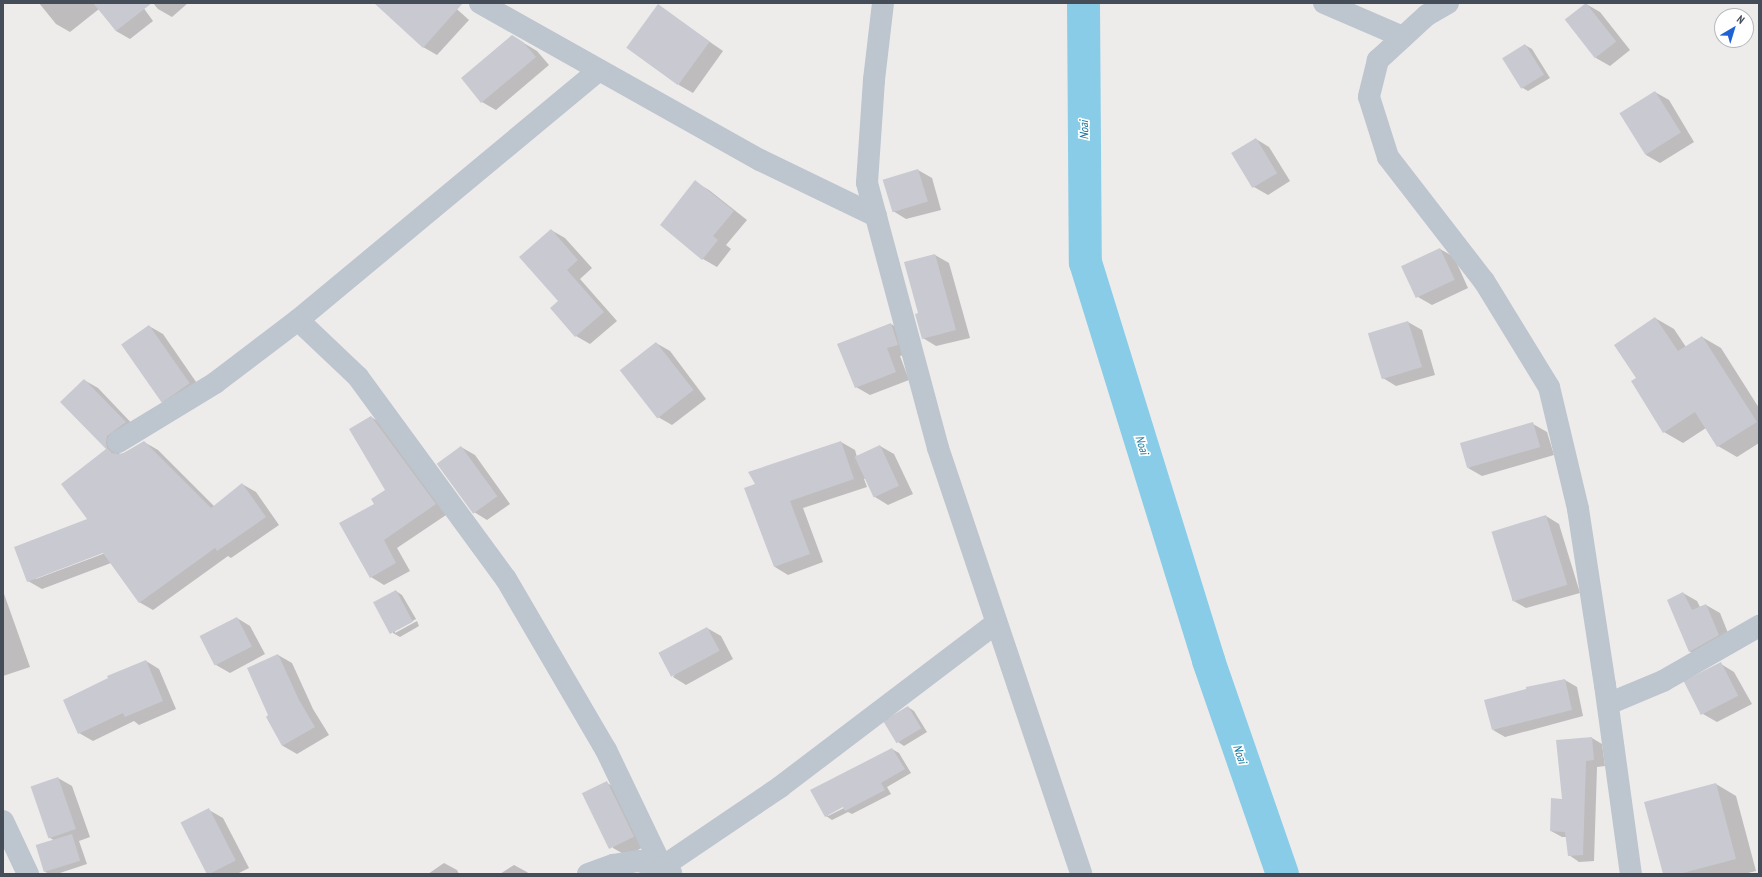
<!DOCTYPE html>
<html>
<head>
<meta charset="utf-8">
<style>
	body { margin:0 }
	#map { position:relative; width:1762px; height:877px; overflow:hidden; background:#eeeceb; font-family:"PT Sans Narrow",sans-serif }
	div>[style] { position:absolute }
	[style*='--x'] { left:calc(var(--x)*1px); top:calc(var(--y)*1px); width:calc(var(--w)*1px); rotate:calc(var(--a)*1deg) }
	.shadow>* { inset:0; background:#0003 }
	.canal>* { height:33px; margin:-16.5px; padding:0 16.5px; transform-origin:16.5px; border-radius:16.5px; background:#89cce7 }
	.building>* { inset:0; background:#c9cad1; transform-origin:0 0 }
	.minor>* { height:22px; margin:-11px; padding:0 11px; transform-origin:11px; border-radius:11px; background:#bdc5ce }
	span { translate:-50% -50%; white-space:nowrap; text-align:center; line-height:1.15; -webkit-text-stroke:3.5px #fff; paint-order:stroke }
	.water-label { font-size:12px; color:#12769e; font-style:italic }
	.frame { position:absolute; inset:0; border:4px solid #454d58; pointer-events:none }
	.north { position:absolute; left:1714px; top:8px; width:40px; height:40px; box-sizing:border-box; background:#fff; border:1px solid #b5b8bc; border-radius:50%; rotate:38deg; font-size:11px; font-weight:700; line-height:16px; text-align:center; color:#454d58 }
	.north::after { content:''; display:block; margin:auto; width:14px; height:18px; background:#2062d3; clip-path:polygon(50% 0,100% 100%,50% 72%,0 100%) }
</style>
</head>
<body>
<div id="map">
	<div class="shadow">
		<div style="clip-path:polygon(39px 3px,140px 3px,153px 21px,130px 39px,116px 31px,99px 9px,70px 32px,56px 24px)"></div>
		<div style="clip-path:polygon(153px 3px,188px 3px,172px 17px,158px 9px)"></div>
		<div style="clip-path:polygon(375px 3px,450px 3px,469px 20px,437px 55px,423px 47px)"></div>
		<div style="clip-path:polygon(1586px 4px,1600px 12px,1630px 50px,1610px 66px,1596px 58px)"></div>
		<div style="clip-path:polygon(658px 6px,723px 51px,693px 93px,679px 85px)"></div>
		<div style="clip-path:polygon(512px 36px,537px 51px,549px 65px,496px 110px,482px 102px)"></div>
		<div style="clip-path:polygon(1525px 45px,1532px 49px,1550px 78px,1528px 91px,1521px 87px)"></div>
		<div style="clip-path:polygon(1655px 92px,1669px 100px,1694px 142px,1660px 163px,1646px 155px)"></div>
		<div style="clip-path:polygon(1256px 139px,1269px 147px,1290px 181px,1268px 195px,1254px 187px)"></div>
		<div style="clip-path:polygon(918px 170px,932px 178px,941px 210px,906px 219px,893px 211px)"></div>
		<div style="clip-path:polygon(695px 182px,709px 190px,747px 220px,726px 245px,731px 249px,717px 267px,703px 259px)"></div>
		<div style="clip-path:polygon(551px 230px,565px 238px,592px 268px,580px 279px,617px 321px,590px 344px,576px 336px,560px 301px)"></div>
		<div style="clip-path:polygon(1440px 249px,1454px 257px,1468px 288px,1432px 305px,1418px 297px)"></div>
		<div style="clip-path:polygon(935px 255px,949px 263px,970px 338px,936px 346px,923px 338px)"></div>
		<div style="clip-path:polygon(1655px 318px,1674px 329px,1686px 347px,1702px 337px,1721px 348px,1759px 408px,1759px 443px,1737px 457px,1718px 446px,1706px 428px,1683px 443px,1664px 432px)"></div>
		<div style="clip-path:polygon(1408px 322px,1422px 330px,1435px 375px,1396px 386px,1383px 378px)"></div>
		<div style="clip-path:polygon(891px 324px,905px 332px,911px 353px,900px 356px,909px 380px,870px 395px,856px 387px,838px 344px)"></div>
		<div style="clip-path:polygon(149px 326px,163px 334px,203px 392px,174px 409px,161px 401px)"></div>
		<div style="clip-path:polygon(656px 343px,670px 351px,706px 399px,672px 425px,658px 417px)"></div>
		<div style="clip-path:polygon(evenodd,84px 380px,98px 388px,139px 431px,119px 451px,120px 455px,144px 442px,158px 450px,215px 507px,242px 484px,256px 492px,279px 525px,231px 558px,228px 556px,153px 610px,139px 602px,111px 563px,42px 589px,28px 581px,88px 520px,107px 449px,62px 402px,84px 380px,107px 550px,108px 552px,36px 579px,36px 577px,107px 550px)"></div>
		<div style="clip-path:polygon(371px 417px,385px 425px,449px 513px,397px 548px,410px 571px,384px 585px,371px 577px,376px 504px,386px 490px)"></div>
		<div style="clip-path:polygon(1533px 424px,1547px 432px,1554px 455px,1482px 476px,1468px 468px)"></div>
		<div style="clip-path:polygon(841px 442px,855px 450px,857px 457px,880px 446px,894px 454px,913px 494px,888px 505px,875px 497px,866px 478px,864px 479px,867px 487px,803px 508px,823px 562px,788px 575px,775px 567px,757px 484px)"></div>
		<div style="clip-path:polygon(461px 447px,475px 455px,510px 504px,487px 520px,474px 512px)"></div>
		<div style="clip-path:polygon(1546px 516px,1559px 524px,1580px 593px,1526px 608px,1512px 600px)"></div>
		<div style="clip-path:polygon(3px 591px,30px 667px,3px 676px)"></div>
		<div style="clip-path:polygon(396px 591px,402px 595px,416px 619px,395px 631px,395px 633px,417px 621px,419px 626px,400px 637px,393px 633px)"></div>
		<div style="clip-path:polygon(1683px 593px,1697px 601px,1700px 607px,1706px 605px,1720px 613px,1732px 643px,1703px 659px,1689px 651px)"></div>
		<div style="clip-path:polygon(237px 618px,250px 626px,265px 654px,230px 673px,216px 665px)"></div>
		<div style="clip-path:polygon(707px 628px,721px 636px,733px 659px,686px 685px,673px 677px)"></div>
		<div style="clip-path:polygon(278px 655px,292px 663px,313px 709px,329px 735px,297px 754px,283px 746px,267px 717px,270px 716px)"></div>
		<div style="clip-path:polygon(146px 661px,159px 669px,176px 709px,139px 725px,134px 721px,93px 741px,79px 733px)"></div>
		<div style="clip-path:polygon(1721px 664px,1734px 672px,1752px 704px,1717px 722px,1703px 714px)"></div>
		<div style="clip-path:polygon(1565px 680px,1577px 687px,1583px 716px,1505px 737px,1493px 730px)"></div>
		<div style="clip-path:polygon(908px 707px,914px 711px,927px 732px,904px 746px,898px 742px)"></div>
		<div style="clip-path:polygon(1592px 738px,1602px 744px,1605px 766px,1597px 767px,1594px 861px,1579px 862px,1569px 855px,1567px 837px,1562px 837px,1551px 831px)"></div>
		<div style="clip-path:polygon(evenodd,892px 749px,899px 753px,911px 773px,887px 787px,891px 794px,852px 814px,848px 812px,832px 820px,826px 816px,892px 749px,847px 804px,848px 806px,828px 816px,828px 814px,847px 804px)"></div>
		<div style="clip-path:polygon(58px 778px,72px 786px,90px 837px,79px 841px,87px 864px,57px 874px,50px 874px,45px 872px,55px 841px,50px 838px,32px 788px)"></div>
		<div style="clip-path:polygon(607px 783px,621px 791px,647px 845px,627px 856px,613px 848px)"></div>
		<div style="clip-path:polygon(1716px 784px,1736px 796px,1756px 871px,1744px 874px,1664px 874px)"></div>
		<div style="clip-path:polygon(209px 810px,223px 818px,249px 868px,237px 874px,208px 874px,182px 823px)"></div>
		<div style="clip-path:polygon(444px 863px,457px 870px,459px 874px,428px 874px)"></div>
		<div style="clip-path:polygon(514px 865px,527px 872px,529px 874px,500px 874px)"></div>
	</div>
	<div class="canal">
		<div style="--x:1083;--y:3;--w:259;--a:89.6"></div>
		<div style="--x:1085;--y:262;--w:417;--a:72.8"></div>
		<div style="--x:1208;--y:660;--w:226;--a:70.9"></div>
	</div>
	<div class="building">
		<div style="clip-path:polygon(93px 3px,152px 3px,116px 31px)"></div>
		<div style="clip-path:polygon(374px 3px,463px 3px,423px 48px)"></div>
		<div style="left:1586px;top:3px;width:49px;height:27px;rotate:52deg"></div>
		<div style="left:658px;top:4px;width:64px;height:54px;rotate:36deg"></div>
		<div style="clip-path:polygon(512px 35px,523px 42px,536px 57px,481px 103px,461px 78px)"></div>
		<div style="left:1525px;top:44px;width:36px;height:27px;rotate:58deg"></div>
		<div style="left:1655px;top:91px;width:49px;height:42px;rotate:58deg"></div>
		<div style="left:1256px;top:138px;width:41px;height:29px;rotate:59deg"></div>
		<div style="left:918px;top:169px;width:34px;height:37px;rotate:73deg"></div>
		<div style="clip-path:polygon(695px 180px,734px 211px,713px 236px,718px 240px,702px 260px,660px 225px)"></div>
		<div style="clip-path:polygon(551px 229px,578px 260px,567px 270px,604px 312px,575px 337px,550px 308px,558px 301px,519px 257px)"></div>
		<div style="left:1440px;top:248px;width:35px;height:43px;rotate:65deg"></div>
		<div style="clip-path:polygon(935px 254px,956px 330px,922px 339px,915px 314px,918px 313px,904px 262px)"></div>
		<div style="clip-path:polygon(1655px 317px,1678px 351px,1702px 336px,1757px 422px,1717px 447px,1695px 412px,1663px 433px,1631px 381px,1636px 378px,1614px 345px)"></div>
		<div style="left:1408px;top:321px;width:48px;height:42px;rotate:73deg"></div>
		<div style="clip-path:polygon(891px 323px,898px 345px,887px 348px,896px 372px,855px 388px,837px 344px)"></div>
		<div style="left:149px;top:325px;width:71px;height:34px;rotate:55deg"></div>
		<div style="left:656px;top:342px;width:61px;height:46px;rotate:52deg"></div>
		<div style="clip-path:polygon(84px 379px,126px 422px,107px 436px,106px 443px,107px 448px,112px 453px,118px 454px,124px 453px,144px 441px,211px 508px,242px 483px,266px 517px,217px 551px,215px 548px,139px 603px,103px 553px,27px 582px,14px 547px,87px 519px,61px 484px,106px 449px,60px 402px)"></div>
		<div style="clip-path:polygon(371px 416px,436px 504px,384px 540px,396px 563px,370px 578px,339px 523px,374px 504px,371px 499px,385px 490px,349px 429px)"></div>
		<div style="left:1533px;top:422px;width:26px;height:76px;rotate:74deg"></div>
		<div style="clip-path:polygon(841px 441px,854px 479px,790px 501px,810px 554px,774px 567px,744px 488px,755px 484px,748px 472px)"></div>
		<div style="left:880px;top:445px;width:45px;height:28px;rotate:65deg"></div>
		<div style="left:461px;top:446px;width:62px;height:30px;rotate:54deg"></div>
		<div style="left:1546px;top:515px;width:73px;height:57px;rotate:73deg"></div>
		<div style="left:396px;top:590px;width:36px;height:26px;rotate:62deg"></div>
		<div style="clip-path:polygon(1683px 592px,1692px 610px,1706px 604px,1719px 635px,1689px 652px,1667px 600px)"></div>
		<div style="left:237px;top:617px;width:33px;height:42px;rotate:63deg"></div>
		<div style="left:707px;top:627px;width:27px;height:55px;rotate:62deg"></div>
		<div style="clip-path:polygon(278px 654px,299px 700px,315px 727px,282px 746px,266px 717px,268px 715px,247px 668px)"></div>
		<div style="clip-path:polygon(146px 660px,163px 701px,125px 717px,123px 713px,78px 734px,63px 700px,108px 678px,107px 676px)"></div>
		<div style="left:1721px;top:662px;width:38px;height:42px;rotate:63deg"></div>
		<div style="clip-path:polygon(1565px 679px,1572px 710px,1492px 730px,1484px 700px,1526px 689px,1526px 687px)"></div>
		<div style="left:908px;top:706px;width:26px;height:29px;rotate:59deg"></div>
		<div style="clip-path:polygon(1592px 737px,1594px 760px,1586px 761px,1583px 855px,1568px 856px,1565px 832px,1550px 831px,1551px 798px,1562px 799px,1556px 740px)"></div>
		<div style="clip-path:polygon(892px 748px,905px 769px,881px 783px,885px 790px,845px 811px,843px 807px,825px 817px,810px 790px)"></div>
		<div style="left:58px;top:777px;width:55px;height:29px;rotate:71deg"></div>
		<div style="left:607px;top:781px;width:62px;height:28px;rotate:64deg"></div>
		<div style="clip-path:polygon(1716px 783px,1736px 859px,1679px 874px,1663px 874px,1644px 802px)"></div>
		<div style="left:209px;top:808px;width:59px;height:32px;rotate:63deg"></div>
		<div style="left:72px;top:834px;width:28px;height:38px;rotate:73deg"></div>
	</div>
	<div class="minor">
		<div style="--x:480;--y:3;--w:321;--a:29.3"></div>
		<div style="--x:760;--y:160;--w:129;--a:25.8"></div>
		<div style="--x:883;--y:3;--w:78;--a:96.7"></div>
		<div style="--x:874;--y:80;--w:103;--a:93.9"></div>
		<div style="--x:867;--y:183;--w:274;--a:75"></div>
		<div style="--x:938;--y:448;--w:449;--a:71.4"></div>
		<div style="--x:1324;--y:3;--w:86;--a:23.3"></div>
		<div style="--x:1448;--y:3;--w:24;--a:150"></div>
		<div style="--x:1427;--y:15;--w:67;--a:137.4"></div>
		<div style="--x:1378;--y:60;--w:38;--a:104"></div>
		<div style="--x:1369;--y:97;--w:63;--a:72.4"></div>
		<div style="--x:1388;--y:157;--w:157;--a:52.3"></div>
		<div style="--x:1484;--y:281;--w:124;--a:58.5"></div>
		<div style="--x:1549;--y:387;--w:125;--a:76.6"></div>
		<div style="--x:1578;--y:509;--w:178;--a:81.3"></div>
		<div style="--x:1605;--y:685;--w:191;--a:82.2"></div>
		<div style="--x:298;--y:320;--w:83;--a:43.5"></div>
		<div style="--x:358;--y:377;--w:250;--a:53.8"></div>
		<div style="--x:506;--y:579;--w:198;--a:59.7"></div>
		<div style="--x:606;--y:750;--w:130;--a:64.4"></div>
		<div style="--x:662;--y:867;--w:143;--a:-34.1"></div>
		<div style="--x:780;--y:787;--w:271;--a:-37.2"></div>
		<div style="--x:118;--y:442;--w:114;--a:-31.3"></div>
		<div style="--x:215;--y:383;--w:104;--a:-37.2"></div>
		<div style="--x:298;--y:320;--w:391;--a:-39.7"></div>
		<div style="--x:1608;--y:704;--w:60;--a:-22.7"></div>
		<div style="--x:1663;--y:681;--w:111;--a:-29.8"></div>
		<div style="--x:3;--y:821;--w:59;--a:64.7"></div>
		<div style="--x:588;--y:874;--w:27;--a:-20"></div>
		<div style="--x:613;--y:865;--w:26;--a:-9"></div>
		<div style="--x:639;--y:861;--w:24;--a:15"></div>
		<div style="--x:662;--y:867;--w:11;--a:34"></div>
	</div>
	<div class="water-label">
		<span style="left:1084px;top:130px;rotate:-91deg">Noai</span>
		<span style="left:1142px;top:445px;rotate:73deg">Noai</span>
		<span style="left:1240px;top:754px;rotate:71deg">Noai</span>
	</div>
	<div class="frame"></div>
	<div class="north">N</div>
</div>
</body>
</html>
